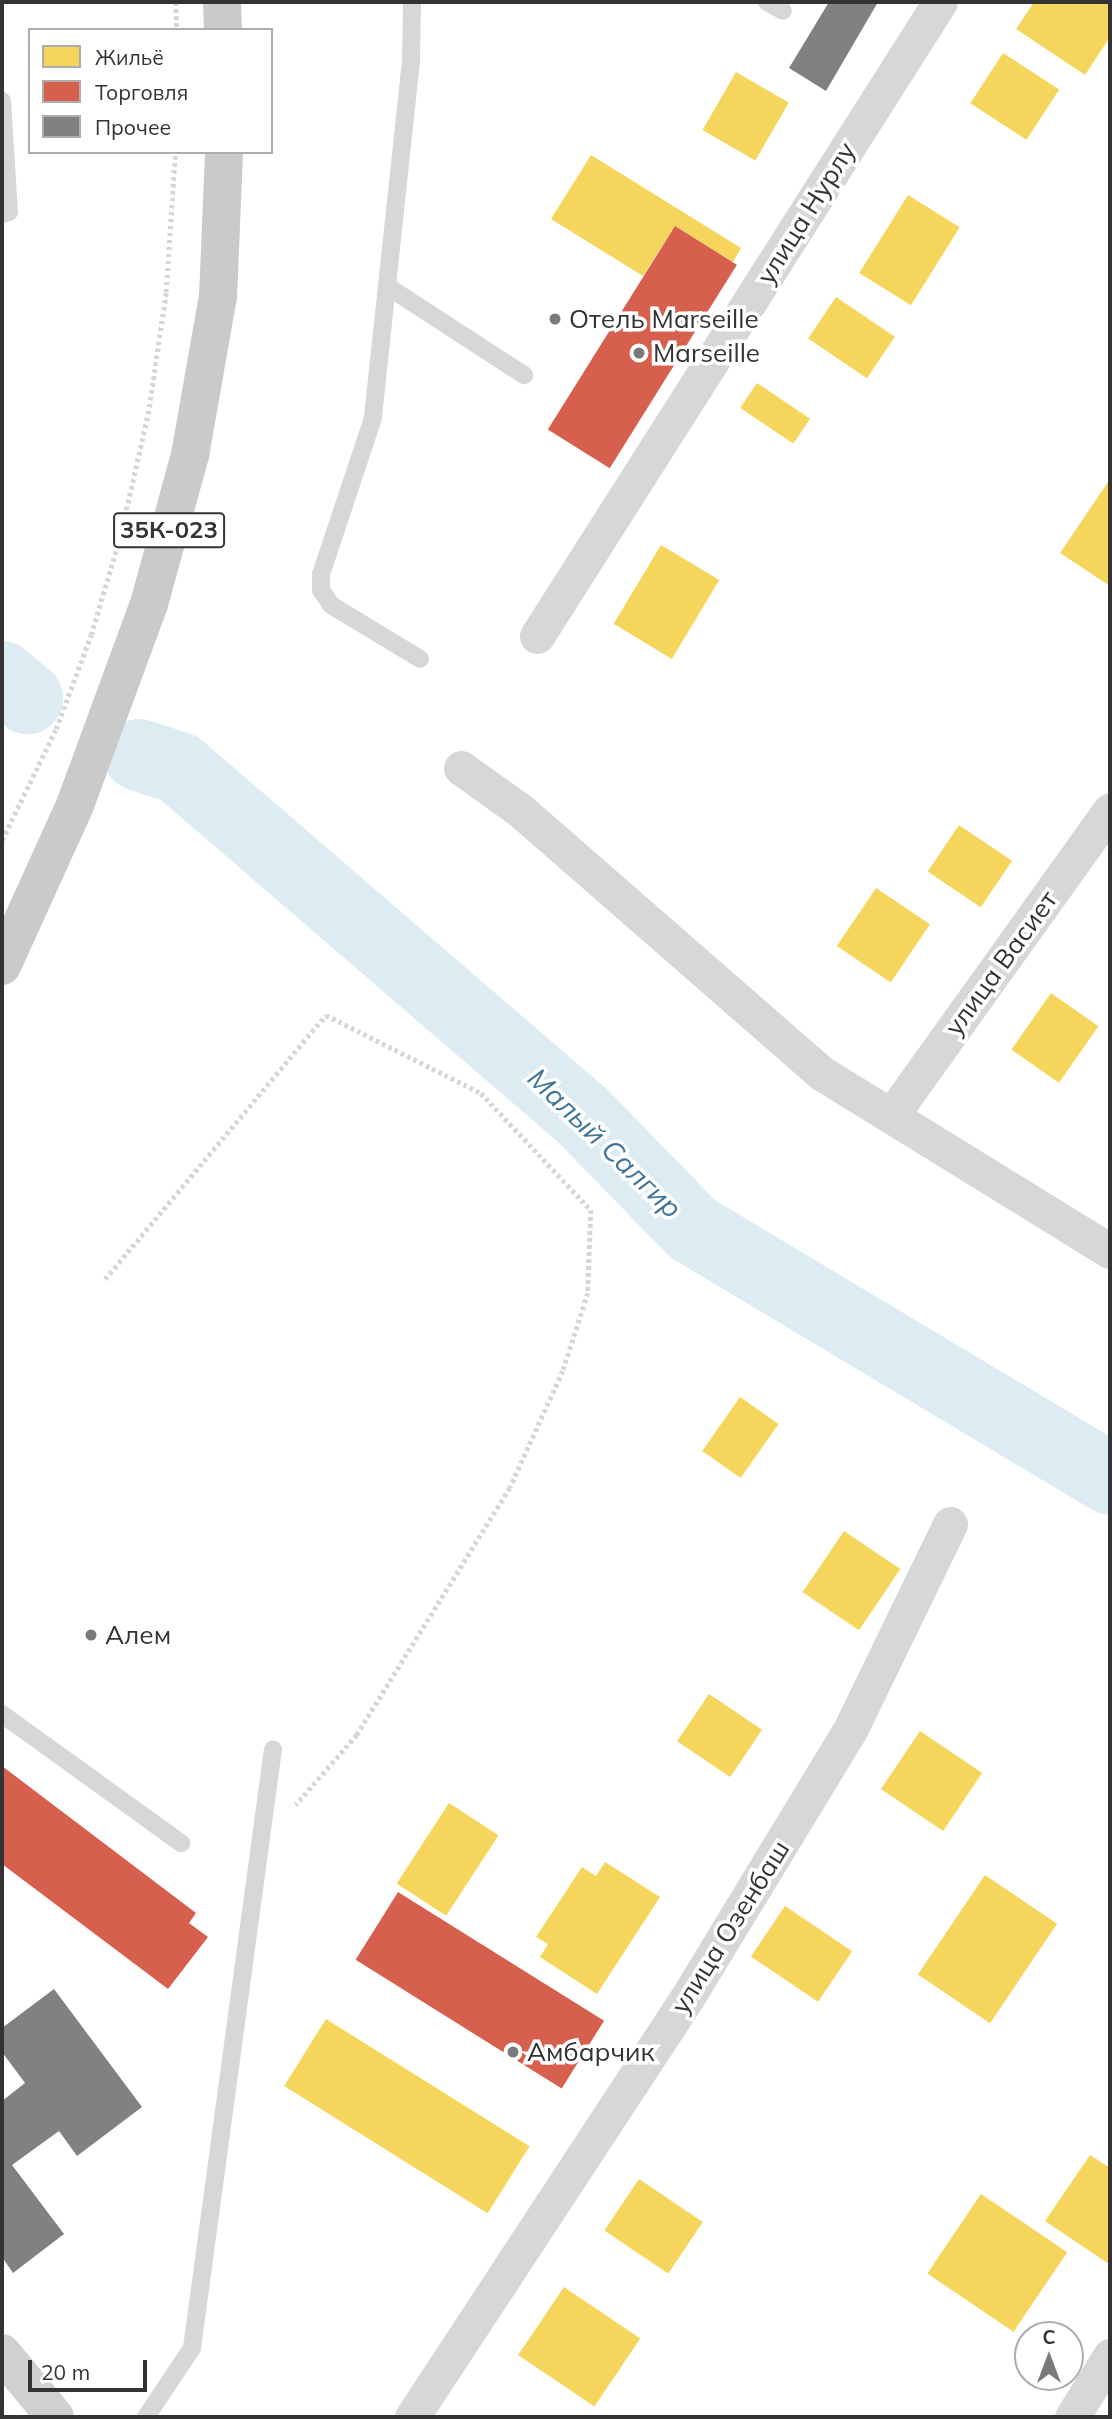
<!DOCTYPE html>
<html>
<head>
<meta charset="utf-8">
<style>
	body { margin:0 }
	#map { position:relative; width:1112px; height:2419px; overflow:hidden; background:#fff; font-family:Mulish,sans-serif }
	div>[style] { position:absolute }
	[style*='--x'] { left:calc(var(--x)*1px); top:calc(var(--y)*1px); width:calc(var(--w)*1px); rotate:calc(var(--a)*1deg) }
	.homes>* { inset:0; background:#f6d55c; transform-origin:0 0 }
	.shops>* { inset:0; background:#d6604d; transform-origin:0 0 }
	.river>* { height:72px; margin:-36px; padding:0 36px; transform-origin:36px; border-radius:36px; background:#ddebf3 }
	.building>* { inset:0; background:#818181 }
	.path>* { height:4.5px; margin-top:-2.25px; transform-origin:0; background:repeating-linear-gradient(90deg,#d6d6d6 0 3.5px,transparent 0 7px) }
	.service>* { height:18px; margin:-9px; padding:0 9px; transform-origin:9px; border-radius:9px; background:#d7d7d7 }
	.minor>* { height:35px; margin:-17.5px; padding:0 17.5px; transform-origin:17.5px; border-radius:17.5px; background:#d7d7d7 }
	.secondary>* { height:38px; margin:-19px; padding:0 19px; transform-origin:19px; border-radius:19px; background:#d0d0d0 }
	.primary>* { height:38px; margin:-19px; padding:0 19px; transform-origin:19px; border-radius:19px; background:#cacaca }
	.dots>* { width:19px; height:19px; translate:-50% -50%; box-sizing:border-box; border:4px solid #fff; border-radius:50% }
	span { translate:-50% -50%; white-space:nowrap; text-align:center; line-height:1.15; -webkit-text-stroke:7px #fff; paint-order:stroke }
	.shield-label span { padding:2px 5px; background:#fff; border:2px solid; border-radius:5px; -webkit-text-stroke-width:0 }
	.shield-label { font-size:24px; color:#333; font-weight:700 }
	.street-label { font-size:26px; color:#333 }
	.poi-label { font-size:26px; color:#333 }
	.left { translate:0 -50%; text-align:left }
	.water-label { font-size:28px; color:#3f7597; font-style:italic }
	.frame { position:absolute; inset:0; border:4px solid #333; pointer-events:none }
	.legend { position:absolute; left:28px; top:28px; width:245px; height:126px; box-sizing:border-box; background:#fff; border:2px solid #adadad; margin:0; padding:9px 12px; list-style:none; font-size:21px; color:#333 }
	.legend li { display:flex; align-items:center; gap:14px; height:35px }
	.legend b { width:35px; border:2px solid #adadad }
	.north { position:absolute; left:1014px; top:2321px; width:70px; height:70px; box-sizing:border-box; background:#fff; border:2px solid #adadad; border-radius:50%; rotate:0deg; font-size:19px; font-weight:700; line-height:28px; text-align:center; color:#333 }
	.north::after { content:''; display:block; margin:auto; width:24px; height:32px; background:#7a7a7a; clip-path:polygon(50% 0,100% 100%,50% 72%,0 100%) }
	.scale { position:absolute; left:28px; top:2360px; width:119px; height:32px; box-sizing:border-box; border:4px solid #333; border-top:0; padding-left:9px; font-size:21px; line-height:24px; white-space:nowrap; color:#333; -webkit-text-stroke:5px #fff; paint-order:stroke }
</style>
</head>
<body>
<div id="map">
	<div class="homes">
		<div style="clip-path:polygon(1034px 2px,1110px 2px,1110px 37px,1085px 75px,1016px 29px)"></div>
		<div style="left:1003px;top:53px;width:67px;height:60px;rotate:33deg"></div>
		<div style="left:736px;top:72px;width:61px;height:67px;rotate:30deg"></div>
		<div style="clip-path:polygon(591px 155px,741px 248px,733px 262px,675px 226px,643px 276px,551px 219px)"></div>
		<div style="left:908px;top:195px;width:61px;height:92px;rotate:32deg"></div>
		<div style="left:836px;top:297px;width:71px;height:50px;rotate:34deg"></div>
		<div style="left:757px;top:383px;width:64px;height:30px;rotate:34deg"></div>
		<div style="clip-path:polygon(1108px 482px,1110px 483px,1110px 586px,1060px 553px)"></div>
		<div style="left:661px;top:545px;width:68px;height:92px;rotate:31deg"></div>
		<div style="left:959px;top:825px;width:64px;height:56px;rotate:34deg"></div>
		<div style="left:876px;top:888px;width:65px;height:70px;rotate:34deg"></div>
		<div style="left:1051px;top:993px;width:58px;height:69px;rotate:35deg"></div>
		<div style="left:740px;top:1397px;width:47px;height:66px;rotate:35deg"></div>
		<div style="left:844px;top:1531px;width:68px;height:74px;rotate:34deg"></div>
		<div style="left:709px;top:1694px;width:64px;height:57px;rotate:34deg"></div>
		<div style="left:920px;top:1731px;width:75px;height:70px;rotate:34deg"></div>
		<div style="left:449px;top:1803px;width:59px;height:96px;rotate:33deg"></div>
		<div style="clip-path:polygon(605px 1862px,660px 1897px,597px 1994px,540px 1957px,548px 1944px,536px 1937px,582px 1867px,596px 1876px)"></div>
		<div style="left:985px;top:1875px;width:87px;height:120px;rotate:34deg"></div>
		<div style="left:785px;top:1906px;width:81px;height:61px;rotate:34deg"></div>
		<div style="left:326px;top:2019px;width:240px;height:79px;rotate:32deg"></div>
		<div style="clip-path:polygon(1090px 2155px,1110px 2168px,1109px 2264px,1045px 2221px)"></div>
		<div style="left:639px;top:2179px;width:77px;height:62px;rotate:34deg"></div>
		<div style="left:981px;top:2194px;width:104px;height:96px;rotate:34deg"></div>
		<div style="left:564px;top:2287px;width:92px;height:82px;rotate:34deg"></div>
	</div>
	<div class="shops">
		<div style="left:675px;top:226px;width:73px;height:240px;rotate:32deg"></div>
		<div style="clip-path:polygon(2px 1766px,196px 1913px,189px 1923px,208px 1937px,168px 1989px,2px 1864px)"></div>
		<div style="left:398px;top:1892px;width:243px;height:80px;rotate:32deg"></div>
	</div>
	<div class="river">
		<div style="--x:2;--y:677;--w:33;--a:40"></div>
		<div style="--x:139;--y:755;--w:42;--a:18"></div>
		<div style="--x:179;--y:768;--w:535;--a:40.75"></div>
		<div style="--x:584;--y:1117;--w:156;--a:45.8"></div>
		<div style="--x:693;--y:1229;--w:486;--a:30.9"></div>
	</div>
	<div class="building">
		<div style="clip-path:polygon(829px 2px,878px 2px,826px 91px,789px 68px)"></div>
		<div style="clip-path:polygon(54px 1989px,142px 2107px,77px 2156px,59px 2131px,12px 2165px,64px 2234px,13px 2273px,2px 2257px,2px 2101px,25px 2083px,2px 2052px,2px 2028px)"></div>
	</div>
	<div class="path">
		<div style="--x:176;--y:2;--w:28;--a:88"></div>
		<div style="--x:2;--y:840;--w:123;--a:-64.1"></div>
		<div style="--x:56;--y:729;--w:100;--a:-69.6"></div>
		<div style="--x:91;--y:635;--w:102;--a:-73.5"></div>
		<div style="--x:120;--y:537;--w:126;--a:-77.2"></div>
		<div style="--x:148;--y:414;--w:123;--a:-81.6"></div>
		<div style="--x:166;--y:292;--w:140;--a:-86.3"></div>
		<div style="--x:105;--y:1279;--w:344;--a:-50.1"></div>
		<div style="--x:326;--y:1015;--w:174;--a:26.7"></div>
		<div style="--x:481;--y:1093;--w:161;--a:46.8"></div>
		<div style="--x:591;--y:1210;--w:83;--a:92.1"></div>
		<div style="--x:588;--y:1293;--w:82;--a:107.8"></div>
		<div style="--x:563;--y:1371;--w:128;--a:114.4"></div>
		<div style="--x:510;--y:1488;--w:291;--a:121.8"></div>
		<div style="--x:357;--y:1735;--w:93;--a:131.1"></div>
	</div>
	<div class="service">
		<div style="--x:412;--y:2;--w:59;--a:91"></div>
		<div style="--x:411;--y:61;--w:359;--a:96.1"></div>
		<div style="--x:373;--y:418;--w:164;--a:108.4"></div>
		<div style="--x:321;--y:574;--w:16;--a:90"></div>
		<div style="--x:321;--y:590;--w:18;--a:56"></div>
		<div style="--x:331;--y:605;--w:104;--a:31.2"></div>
		<div style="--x:767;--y:2;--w:18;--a:29"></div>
		<div style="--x:2;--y:101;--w:111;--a:86.4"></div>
		<div style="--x:9;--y:212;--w:7;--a:164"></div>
		<div style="--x:390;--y:288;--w:160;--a:33"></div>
		<div style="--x:2;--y:1714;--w:221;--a:35.8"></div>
		<div style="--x:146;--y:2417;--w:83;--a:-56.3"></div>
		<div style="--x:192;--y:2348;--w:604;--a:-82.3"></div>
	</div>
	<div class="minor">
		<div style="--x:537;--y:636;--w:751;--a:-57.56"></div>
		<div style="--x:461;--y:768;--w:74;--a:35.6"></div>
		<div style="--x:521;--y:811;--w:400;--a:41.1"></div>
		<div style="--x:823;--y:1074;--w:337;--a:31.7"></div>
		<div style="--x:891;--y:1116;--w:376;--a:-54.4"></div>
		<div style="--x:412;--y:2417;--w:501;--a:-56.72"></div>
		<div style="--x:687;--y:1998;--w:314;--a:-58.7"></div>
		<div style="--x:850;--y:1730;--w:229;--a:-64.1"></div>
		<div style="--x:1072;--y:2417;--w:72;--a:-58.1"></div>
	</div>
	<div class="secondary">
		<div style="--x:2;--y:2353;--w:83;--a:50.4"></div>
	</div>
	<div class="primary">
		<div style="--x:222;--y:2;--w:28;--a:88"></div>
		<div style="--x:2;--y:966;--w:177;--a:-65.6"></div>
		<div style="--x:75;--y:805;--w:214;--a:-69.8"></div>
		<div style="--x:149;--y:604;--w:155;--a:-74.6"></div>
		<div style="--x:190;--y:455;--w:160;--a:-80"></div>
		<div style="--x:218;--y:297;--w:145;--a:-87.6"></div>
	</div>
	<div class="dots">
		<div style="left:555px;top:319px;background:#7a7a7a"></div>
		<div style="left:639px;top:353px;background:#7a7a7a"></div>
		<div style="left:91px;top:1635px;background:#7a7a7a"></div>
		<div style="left:513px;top:2052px;background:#7a7a7a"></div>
	</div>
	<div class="shield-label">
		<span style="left:169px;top:530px">35К-023</span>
	</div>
	<div class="street-label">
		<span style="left:806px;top:213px;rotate:-58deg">улица Нурлу</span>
		<span style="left:1001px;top:963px;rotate:-54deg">улица Васиет</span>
		<span style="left:730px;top:1927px;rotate:-58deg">улица Озенбаш</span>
	</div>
	<div class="poi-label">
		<span class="left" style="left:569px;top:319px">Отель Marseille</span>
		<span class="left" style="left:653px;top:353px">Marseille</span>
		<span class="left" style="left:105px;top:1635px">Алем</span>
		<span class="left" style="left:527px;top:2052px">Амбарчик</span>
	</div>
	<div class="water-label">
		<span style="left:605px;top:1143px;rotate:44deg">Малый Салгир</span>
	</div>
	<div class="frame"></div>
	<ul class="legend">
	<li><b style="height:19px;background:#f6d55c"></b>Жильё</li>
	<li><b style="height:19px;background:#d6604d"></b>Торговля</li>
	<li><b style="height:19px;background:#818181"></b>Прочее</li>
	</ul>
	<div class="north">С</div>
	<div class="scale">20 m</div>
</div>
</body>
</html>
